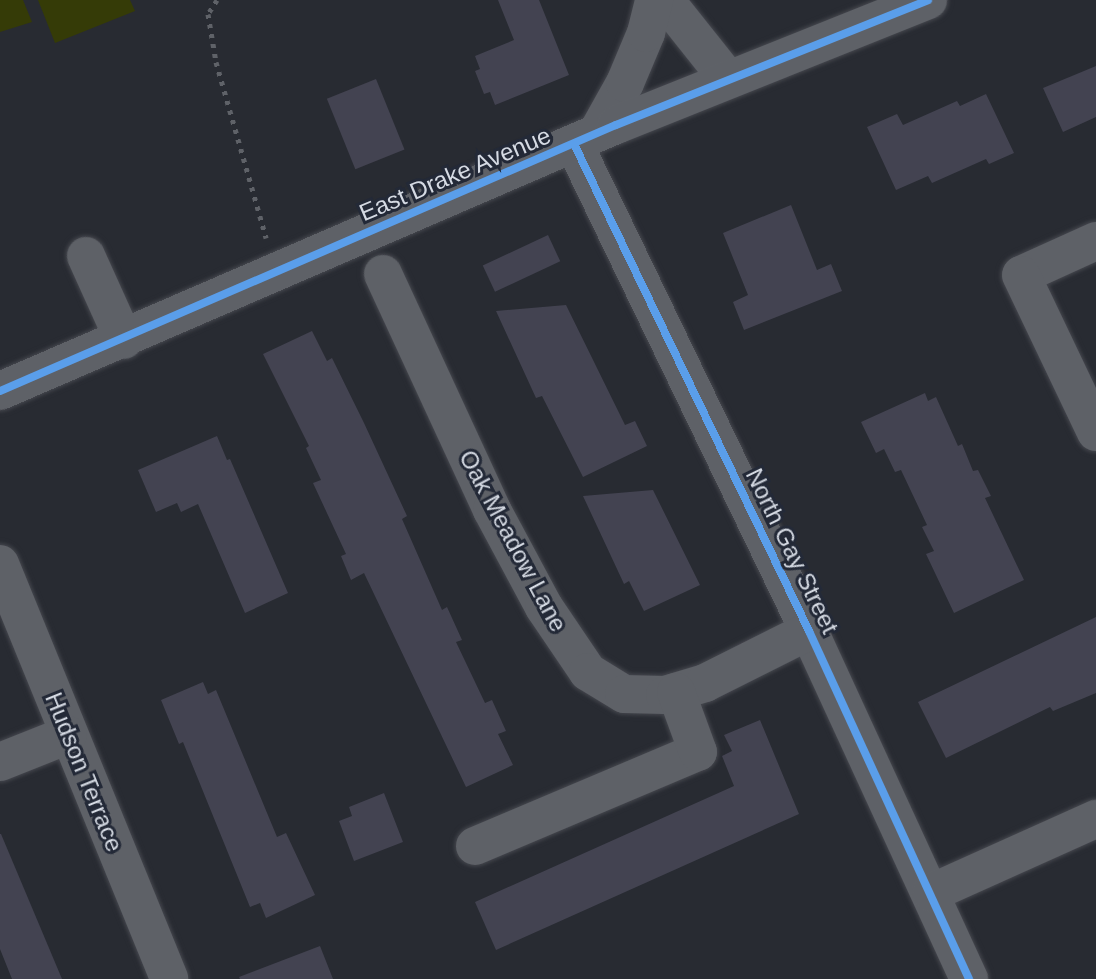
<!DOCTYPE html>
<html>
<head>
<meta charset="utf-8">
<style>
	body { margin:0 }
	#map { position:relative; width:1096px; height:979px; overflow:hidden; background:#282b32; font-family:Helvetica,sans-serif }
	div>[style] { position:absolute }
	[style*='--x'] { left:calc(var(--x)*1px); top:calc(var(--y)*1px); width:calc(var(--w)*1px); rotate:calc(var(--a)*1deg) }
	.green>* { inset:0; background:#353b07 }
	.building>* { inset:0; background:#434351; transform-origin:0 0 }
	.path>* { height:5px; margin-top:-2.5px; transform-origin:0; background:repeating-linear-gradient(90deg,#5f6268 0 4px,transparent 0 10px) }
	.roads { filter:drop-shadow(0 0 2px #45474e) drop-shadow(0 0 2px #45474e) }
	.minor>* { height:38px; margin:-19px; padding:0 19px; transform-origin:19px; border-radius:19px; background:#5e6167 }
	.cycleway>* { height:8px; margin:-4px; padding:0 4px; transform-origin:4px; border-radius:4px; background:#5a9eea }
	span { translate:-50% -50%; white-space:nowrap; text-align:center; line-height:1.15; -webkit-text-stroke:6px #232937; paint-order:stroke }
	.street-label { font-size:24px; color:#d5dae3 }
</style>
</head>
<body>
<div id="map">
	<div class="green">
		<div style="clip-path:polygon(0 0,23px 0,32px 22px,0 32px)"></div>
		<div style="clip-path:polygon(38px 0,130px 0,135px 11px,55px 43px)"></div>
	</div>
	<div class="building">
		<div style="clip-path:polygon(498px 0,539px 0,569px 75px,495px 105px,490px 92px,484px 94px,475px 71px,480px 69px,475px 56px,514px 40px)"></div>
		<div style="clip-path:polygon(1096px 66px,1096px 117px,1063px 132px,1043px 88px)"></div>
		<div style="left:376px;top:79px;width:76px;height:53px;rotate:68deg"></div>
		<div style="clip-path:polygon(986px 94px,1014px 153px,989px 164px,986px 159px,932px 183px,928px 176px,896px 190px,867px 127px,897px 114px,903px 125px,957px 101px,960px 106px)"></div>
		<div style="clip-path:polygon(791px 205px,817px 270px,831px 264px,842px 291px,744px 330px,733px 302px,748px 295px,723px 233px)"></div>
		<div style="left:548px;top:235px;width:29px;height:72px;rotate:65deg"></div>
		<div style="clip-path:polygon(566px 305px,625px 425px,635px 421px,647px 446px,583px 477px,542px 396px,536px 398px,496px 311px)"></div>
		<div style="clip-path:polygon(312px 331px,327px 361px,332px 358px,364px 423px,407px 516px,402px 519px,442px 610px,447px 607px,462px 640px,456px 642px,485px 703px,492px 700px,506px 731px,498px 734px,513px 765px,466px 787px,364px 573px,351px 580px,341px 556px,346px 554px,313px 483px,321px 480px,306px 448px,309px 446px,263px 354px)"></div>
		<div style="clip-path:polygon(925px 393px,928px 401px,936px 397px,958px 446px,962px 444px,973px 471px,978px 470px,991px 496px,985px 498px,1024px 580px,954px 613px,926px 554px,934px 551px,922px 527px,927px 525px,901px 470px,895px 472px,884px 449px,876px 453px,861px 422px)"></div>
		<div style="clip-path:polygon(217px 436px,227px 460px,230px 459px,288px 593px,245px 613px,198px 504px,181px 512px,177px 503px,156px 512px,138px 470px)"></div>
		<div style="clip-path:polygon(653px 490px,700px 585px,644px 611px,629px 581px,624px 584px,583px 496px)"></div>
		<div style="clip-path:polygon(1096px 617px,1096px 693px,1053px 711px,1050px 707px,946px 758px,918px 702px)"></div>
		<div style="clip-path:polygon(203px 682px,208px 694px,216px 690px,277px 837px,286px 833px,315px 895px,266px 918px,260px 903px,250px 907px,183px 742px,179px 744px,161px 700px)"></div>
		<div style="clip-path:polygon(760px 720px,799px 814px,496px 950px,475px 902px,734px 786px,722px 756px,732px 751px,724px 735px)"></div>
		<div style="clip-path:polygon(384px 793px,403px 842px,354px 861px,339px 821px,352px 816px,349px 807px)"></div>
		<div style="clip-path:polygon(0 834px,1px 834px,62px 979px,12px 979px,0 949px)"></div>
		<div style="clip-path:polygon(320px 946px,333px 979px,240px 979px,239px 977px)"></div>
	</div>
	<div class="path">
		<div style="--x:217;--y:0;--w:17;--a:123"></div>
		<div style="--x:208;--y:14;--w:49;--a:80.5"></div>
		<div style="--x:216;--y:62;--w:183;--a:74.1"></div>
	</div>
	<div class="roads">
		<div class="minor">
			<div style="--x:665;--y:0;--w:100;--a:51.5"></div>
			<div style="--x:597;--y:133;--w:57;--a:-60.8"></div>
			<div style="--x:625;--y:83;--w:54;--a:-67.2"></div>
			<div style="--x:646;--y:33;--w:34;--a:-76"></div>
			<div style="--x:574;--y:144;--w:541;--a:64.24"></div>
			<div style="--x:809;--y:631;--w:383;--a:65.3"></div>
			<div style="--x:1096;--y:241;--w:82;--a:155.6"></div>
			<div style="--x:1021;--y:275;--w:174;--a:64.5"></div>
			<div style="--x:86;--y:256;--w:92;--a:65.7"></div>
			<div style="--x:383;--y:274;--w:260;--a:65.2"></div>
			<div style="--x:492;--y:510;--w:110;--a:61.8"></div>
			<div style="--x:544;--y:607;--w:78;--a:55.9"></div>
			<div style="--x:588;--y:672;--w:42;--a:31.4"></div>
			<div style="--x:624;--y:694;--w:41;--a:1.4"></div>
			<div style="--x:665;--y:695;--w:42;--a:-16.7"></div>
			<div style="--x:705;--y:683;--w:116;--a:-26.6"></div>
			<div style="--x:0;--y:391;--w:671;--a:-23.36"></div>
			<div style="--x:616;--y:125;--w:336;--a:-21.8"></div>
			<div style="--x:0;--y:564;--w:448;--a:67.8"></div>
			<div style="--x:0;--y:762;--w:73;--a:-21.7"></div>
			<div style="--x:475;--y:846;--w:242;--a:-22.9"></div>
			<div style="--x:698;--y:752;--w:64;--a:-110.1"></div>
			<div style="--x:931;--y:893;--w:181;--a:-24.2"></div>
		</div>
	</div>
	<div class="cycleway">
		<div style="--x:574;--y:144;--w:541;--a:64.24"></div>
		<div style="--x:809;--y:631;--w:383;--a:65.3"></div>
		<div style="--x:0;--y:391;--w:671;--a:-23.36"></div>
		<div style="--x:616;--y:125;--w:336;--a:-21.8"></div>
	</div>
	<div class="street-label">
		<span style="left:455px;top:174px;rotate:-23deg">East Drake Avenue</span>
		<span style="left:513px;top:541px;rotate:62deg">Oak Meadow Lane</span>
		<span style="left:792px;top:551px;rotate:64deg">North Gay Street</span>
		<span style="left:84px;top:772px;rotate:68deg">Hudson Terrace</span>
	</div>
</div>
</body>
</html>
